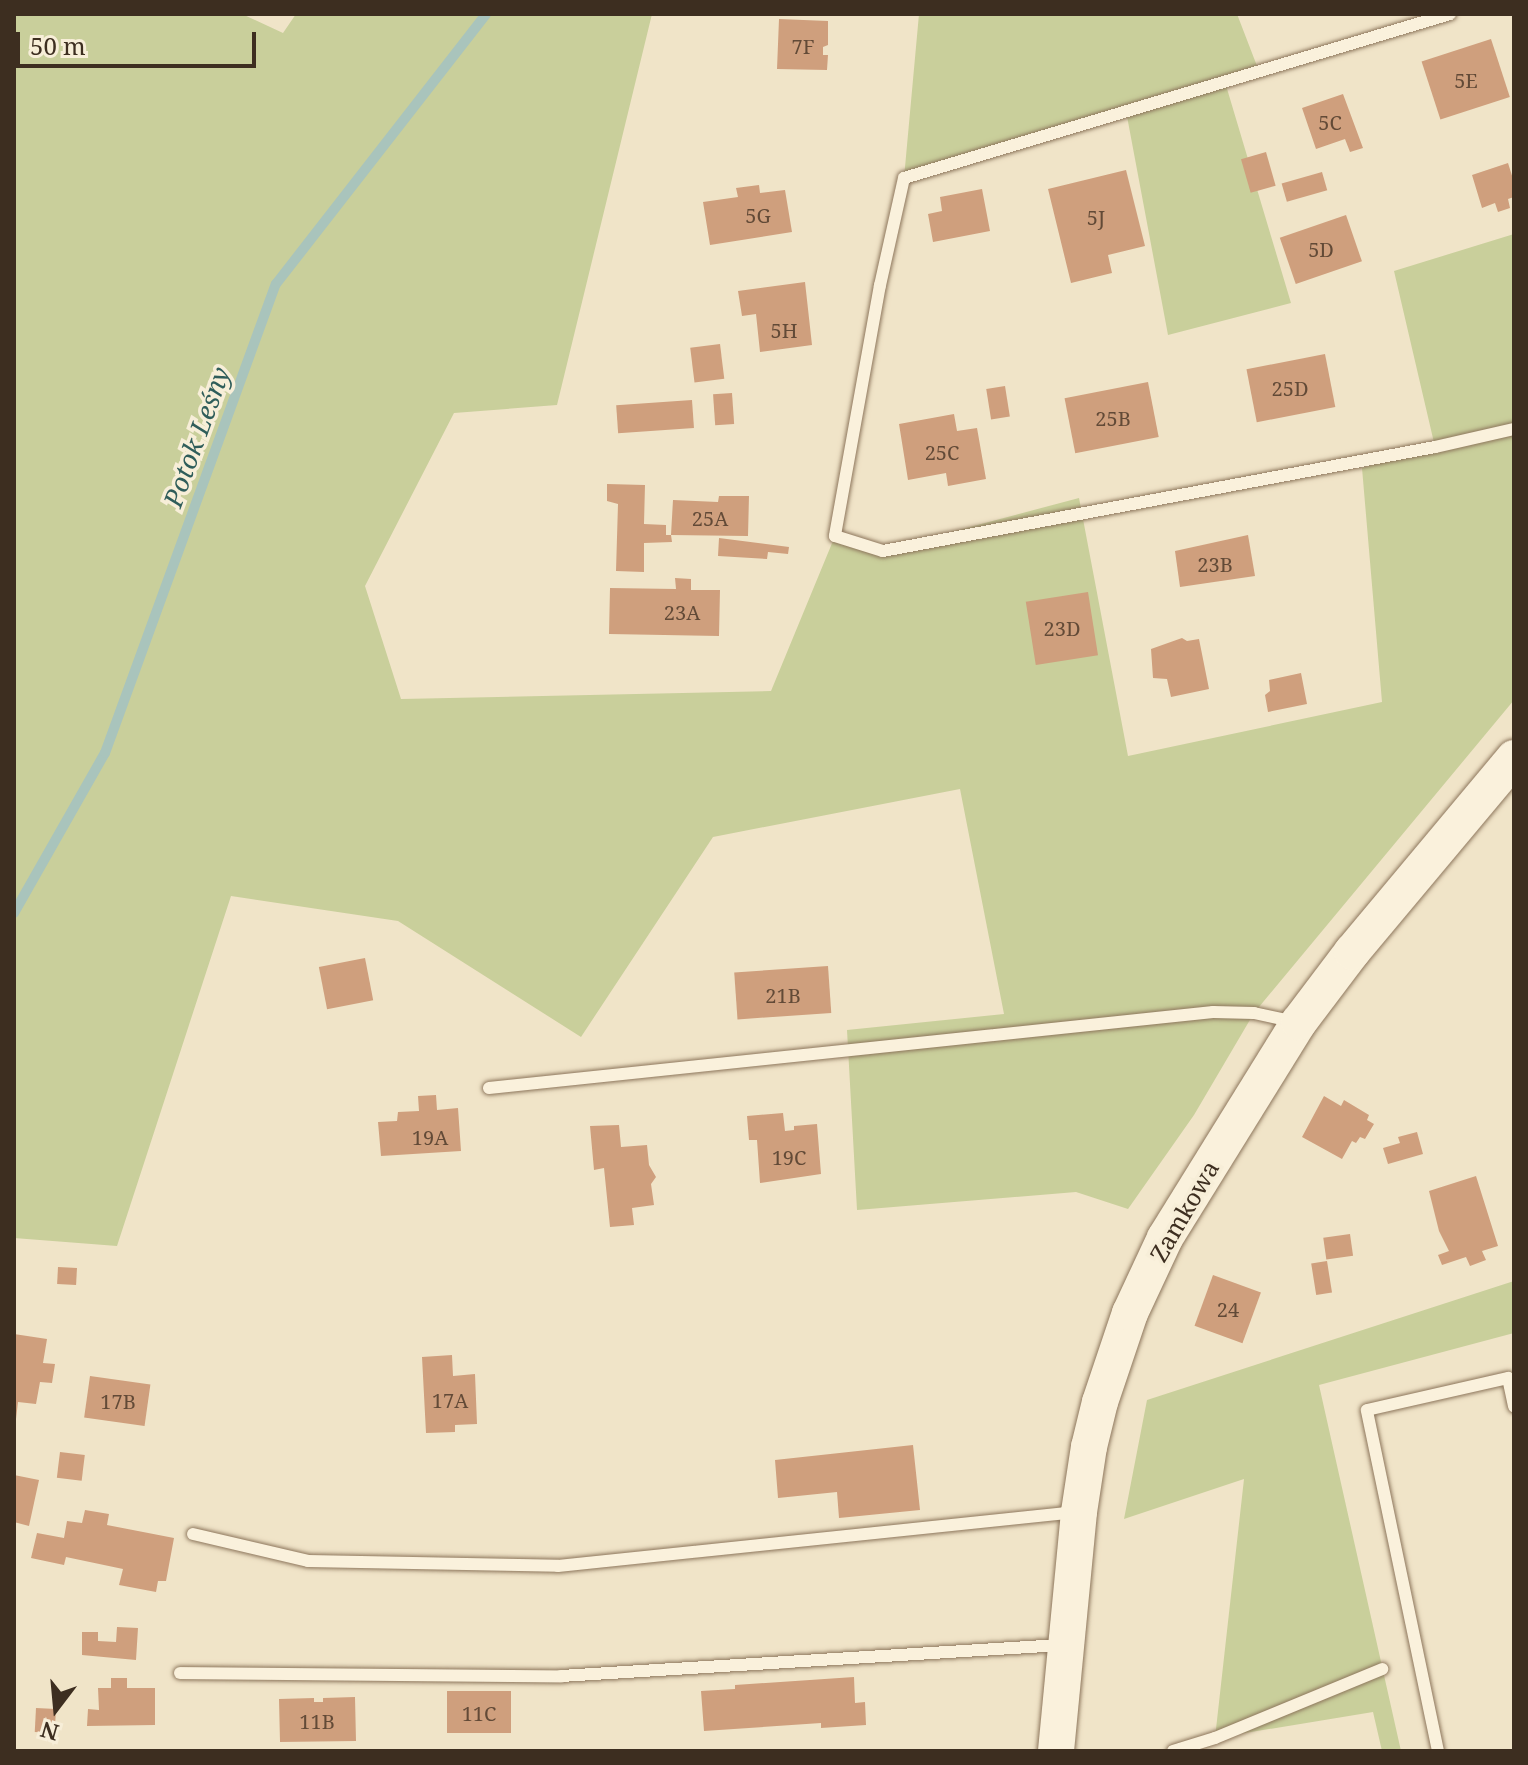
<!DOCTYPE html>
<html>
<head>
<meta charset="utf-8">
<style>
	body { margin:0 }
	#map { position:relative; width:1528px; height:1765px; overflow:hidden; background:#f0e4c8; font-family:"Noto Serif",serif }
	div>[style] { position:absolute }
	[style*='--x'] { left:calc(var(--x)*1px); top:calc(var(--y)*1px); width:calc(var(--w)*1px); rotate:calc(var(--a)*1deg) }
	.green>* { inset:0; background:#c9cf9b }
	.stream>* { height:10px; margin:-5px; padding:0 5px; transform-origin:5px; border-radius:5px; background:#a9c4bc }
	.building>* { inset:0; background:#cf9f7d; transform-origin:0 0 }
	.roads { filter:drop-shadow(0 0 2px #8d765c) drop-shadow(0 0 2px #8d765c) }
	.lane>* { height:12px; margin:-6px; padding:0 6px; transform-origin:6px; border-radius:6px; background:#faf1dc }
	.secondary>* { height:36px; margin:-18px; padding:0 18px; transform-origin:18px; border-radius:18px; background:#faf1dc }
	span { translate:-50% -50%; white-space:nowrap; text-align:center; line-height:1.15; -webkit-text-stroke:7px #f7eed8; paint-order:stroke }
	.number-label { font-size:20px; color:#624a37 }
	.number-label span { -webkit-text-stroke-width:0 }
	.street-label { font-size:24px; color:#3d2e20 }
	.water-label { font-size:26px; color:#2f5d5a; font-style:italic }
	.frame { position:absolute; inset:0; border:16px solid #3d2e20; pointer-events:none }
	.north { position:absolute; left:16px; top:1669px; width:80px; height:80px; -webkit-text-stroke:6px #f7eed8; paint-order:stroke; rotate:196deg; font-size:22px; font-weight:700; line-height:32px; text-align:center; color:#3d2e20 }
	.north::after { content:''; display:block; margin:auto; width:28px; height:36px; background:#3d2e20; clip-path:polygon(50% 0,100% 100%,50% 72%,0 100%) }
	.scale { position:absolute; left:16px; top:32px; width:240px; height:36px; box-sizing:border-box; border:4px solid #3d2e20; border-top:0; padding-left:10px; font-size:24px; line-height:28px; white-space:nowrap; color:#3d2e20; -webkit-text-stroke:6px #f7eed8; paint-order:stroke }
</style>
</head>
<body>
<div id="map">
	<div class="green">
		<div style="clip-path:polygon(14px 14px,242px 14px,283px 33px,296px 14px,652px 14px,557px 405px,454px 413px,365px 586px,401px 699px,771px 691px,835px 536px,883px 550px,1079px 498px,1128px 756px,1382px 702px,1362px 468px,1435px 447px,1394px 271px,1514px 234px,1514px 700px,1254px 1013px,1194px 1115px,1128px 1209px,1076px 1192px,857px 1210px,847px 1030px,1004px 1014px,960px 789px,713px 837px,581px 1037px,398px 921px,231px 896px,117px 1246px,14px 1238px)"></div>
		<div style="clip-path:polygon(919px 14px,1237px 14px,1257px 66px,1225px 82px,1291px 303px,1168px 335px,1126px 111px,904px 178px)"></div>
		<div style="clip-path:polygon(1514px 1281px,1514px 1333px,1319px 1385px,1401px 1751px,1382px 1751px,1373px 1712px,1215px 1738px,1244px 1479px,1124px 1519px,1147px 1400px)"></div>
	</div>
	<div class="stream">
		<div style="--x:14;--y:913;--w:184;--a:-60.4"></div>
		<div style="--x:105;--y:753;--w:499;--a:-70"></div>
		<div style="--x:276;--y:284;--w:342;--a:-52.1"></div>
	</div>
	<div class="building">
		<div style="clip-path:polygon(779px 19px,828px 21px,828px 45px,823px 47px,823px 55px,828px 55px,827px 70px,777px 69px)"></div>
		<div style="left:1491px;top:39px;width:61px;height:73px;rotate:72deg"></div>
		<div style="clip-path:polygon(1343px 94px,1363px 148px,1350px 152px,1345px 139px,1316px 149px,1302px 108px)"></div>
		<div style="left:1266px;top:152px;width:35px;height:26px;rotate:74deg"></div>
		<div style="clip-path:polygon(1508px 163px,1514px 182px,1514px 197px,1508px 199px,1510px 208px,1498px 212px,1495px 203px,1482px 208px,1472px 175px)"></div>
		<div style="clip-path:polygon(1126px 170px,1145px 246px,1108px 255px,1112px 273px,1071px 283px,1048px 189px)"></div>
		<div style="left:1322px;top:172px;width:19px;height:42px;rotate:74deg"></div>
		<div style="clip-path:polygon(759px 185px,760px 193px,785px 190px,792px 232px,710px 245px,703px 202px,738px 197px,736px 188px)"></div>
		<div style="clip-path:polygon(982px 189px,990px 231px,933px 242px,928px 214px,942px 211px,940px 197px)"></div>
		<div style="left:1346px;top:215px;width:49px;height:70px;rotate:71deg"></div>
		<div style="clip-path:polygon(805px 282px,812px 345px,760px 352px,756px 314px,742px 316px,738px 291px)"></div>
		<div style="left:720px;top:344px;width:35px;height:30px;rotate:83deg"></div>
		<div style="left:1325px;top:354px;width:54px;height:80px;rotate:79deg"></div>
		<div style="left:1148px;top:382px;width:56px;height:85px;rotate:79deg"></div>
		<div style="left:1005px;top:386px;width:31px;height:19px;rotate:81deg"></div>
		<div style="left:732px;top:393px;width:31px;height:19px;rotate:86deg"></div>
		<div style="left:692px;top:400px;width:28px;height:76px;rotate:86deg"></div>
		<div style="clip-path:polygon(954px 414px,957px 431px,977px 428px,986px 479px,948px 486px,946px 473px,908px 480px,899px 424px)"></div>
		<div style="clip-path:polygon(607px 484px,645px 485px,644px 524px,666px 525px,666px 535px,671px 535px,672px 542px,644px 543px,644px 572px,616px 571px,618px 504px,607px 501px)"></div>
		<div style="clip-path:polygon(719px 496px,749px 496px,748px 536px,671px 535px,673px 500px,718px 502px)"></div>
		<div style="clip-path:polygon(1248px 535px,1255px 576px,1180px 587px,1175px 551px)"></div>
		<div style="clip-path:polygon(719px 538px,789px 547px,788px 554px,768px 552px,767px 559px,718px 556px)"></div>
		<div style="clip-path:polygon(675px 578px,691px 579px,691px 590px,720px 590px,719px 636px,609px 634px,610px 588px,676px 589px)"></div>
		<div style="left:1088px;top:592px;width:64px;height:63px;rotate:81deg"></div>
		<div style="clip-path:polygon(1182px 638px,1187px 641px,1199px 639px,1209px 689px,1171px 697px,1167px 679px,1153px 678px,1151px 649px)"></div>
		<div style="clip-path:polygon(1301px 673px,1307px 704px,1268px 712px,1265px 695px,1270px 691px,1269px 680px)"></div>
		<div style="left:365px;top:958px;width:43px;height:47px;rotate:79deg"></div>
		<div style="left:828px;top:966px;width:47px;height:94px;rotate:86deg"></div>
		<div style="clip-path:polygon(436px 1095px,437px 1110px,458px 1108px,461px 1151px,381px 1156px,378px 1122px,397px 1121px,398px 1112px,419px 1111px,418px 1096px)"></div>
		<div style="clip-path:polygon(1324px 1096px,1341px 1106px,1344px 1100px,1369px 1115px,1367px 1120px,1374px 1124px,1365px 1139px,1360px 1137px,1356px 1143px,1352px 1141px,1342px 1159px,1302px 1137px)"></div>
		<div style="clip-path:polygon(783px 1113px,785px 1131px,794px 1130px,794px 1126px,817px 1124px,821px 1174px,760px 1183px,757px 1140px,749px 1140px,747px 1116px)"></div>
		<div style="clip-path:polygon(619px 1125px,621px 1147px,647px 1145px,649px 1165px,656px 1177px,651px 1184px,654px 1205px,632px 1208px,634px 1225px,610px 1227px,604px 1168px,594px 1170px,590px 1126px)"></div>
		<div style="clip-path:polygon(1417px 1132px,1423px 1154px,1388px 1164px,1383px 1148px,1400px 1143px,1398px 1137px)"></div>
		<div style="clip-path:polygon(1476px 1176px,1498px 1246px,1482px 1251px,1486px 1260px,1470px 1266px,1466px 1257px,1442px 1265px,1438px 1255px,1449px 1251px,1439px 1231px,1429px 1191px)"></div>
		<div style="left:1350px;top:1234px;width:22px;height:27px;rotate:82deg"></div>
		<div style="left:1327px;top:1261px;width:32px;height:16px;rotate:81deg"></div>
		<div style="left:58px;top:1267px;width:19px;height:17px;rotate:3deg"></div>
		<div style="left:1213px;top:1275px;width:51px;height:54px;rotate:20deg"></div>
		<div style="clip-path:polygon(14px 1334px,47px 1339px,43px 1363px,55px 1364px,52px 1383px,40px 1382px,36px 1404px,18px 1402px,16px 1419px)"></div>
		<div style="clip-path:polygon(452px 1355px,453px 1376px,475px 1374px,477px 1424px,455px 1425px,455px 1432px,426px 1433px,422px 1357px)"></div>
		<div style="left:90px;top:1376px;width:61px;height:42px;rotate:8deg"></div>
		<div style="clip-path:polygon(913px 1445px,920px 1510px,839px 1518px,837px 1492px,778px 1498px,775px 1460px)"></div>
		<div style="left:60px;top:1452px;width:25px;height:26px;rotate:7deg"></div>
		<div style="clip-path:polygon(14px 1475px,39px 1480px,29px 1526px,14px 1522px)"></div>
		<div style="clip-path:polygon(85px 1510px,109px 1514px,107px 1525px,174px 1538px,166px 1581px,158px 1581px,156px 1592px,119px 1585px,123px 1569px,66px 1557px,64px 1565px,31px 1558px,37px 1533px,64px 1538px,67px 1521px,82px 1523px)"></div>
		<div style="clip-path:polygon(117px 1627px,138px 1628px,136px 1660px,82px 1655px,82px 1632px,98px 1632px,98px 1641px,116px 1642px)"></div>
		<div style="clip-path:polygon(854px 1677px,855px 1703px,865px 1702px,866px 1725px,821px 1728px,821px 1723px,704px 1731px,701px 1691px,735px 1689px,735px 1685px)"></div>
		<div style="clip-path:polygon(111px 1678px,127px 1678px,127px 1688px,155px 1688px,155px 1725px,87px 1726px,88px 1709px,99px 1710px,98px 1688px,111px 1688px)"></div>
		<div style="left:511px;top:1691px;width:42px;height:64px;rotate:90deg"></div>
		<div style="clip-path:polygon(355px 1697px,356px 1741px,280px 1742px,279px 1699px,314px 1698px,314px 1702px,323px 1702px,323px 1698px)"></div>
		<div style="left:36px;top:1708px;width:20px;height:24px;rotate:3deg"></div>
	</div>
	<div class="roads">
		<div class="lane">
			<div style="--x:1450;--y:14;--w:570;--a:163.28"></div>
			<div style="--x:904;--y:178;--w:110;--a:102.6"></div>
			<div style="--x:880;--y:285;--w:255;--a:100.2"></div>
			<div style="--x:835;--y:536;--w:50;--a:17.4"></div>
			<div style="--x:883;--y:551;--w:562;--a:-10.67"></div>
			<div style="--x:1435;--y:447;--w:81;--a:-12.8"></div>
			<div style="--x:489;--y:1088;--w:728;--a:-5.99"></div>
			<div style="--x:1213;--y:1012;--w:41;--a:1.4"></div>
			<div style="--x:1254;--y:1013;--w:43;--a:12.1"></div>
			<div style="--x:193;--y:1534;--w:118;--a:13.2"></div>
			<div style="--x:308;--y:1561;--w:250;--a:1.1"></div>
			<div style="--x:558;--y:1566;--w:521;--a:-5.95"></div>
			<div style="--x:180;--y:1673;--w:381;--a:0.5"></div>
			<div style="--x:561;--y:1676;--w:501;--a:-3.55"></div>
			<div style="--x:1173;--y:1751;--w:44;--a:-17.2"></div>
			<div style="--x:1215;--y:1738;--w:181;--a:-22.4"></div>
			<div style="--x:1438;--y:1751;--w:348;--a:-101.8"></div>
			<div style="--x:1367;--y:1410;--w:145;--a:-12.8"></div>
			<div style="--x:1508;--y:1378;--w:29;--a:78"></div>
		</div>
		<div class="secondary">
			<div style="--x:1056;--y:1751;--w:240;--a:-84.5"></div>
			<div style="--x:1079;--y:1512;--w:66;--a:-81.3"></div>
			<div style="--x:1089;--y:1447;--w:46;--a:-76.3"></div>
			<div style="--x:1100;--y:1402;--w:94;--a:-71.4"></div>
			<div style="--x:1130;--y:1313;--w:83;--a:-65"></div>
			<div style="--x:1165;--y:1238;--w:254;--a:-58.2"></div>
			<div style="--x:1299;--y:1022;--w:88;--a:-52.9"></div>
			<div style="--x:1352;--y:952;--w:253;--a:-50.1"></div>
		</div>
	</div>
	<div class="number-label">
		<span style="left:803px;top:46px">7F</span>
		<span style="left:1466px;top:80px">5E</span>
		<span style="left:1330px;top:122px">5C</span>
		<span style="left:758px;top:215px">5G</span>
		<span style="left:1096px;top:217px">5J</span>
		<span style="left:1321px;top:249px">5D</span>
		<span style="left:784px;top:330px">5H</span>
		<span style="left:1290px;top:388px">25D</span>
		<span style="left:1113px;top:418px">25B</span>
		<span style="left:942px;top:452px">25C</span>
		<span style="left:710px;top:518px">25A</span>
		<span style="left:1215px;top:564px">23B</span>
		<span style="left:682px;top:612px">23A</span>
		<span style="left:1062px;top:628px">23D</span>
		<span style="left:783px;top:995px">21B</span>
		<span style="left:430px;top:1137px">19A</span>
		<span style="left:789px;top:1157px">19C</span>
		<span style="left:1228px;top:1309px">24</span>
		<span style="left:450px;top:1400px">17A</span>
		<span style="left:118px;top:1401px">17B</span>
		<span style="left:479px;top:1713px">11C</span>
		<span style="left:317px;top:1721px">11B</span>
	</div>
	<div class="street-label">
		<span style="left:1184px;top:1211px;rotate:-60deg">Zamkowa</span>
	</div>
	<div class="water-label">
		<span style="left:197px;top:437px;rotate:-70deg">Potok Leśny</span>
	</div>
	<div class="frame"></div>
	<div class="north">N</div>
	<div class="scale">50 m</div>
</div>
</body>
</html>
